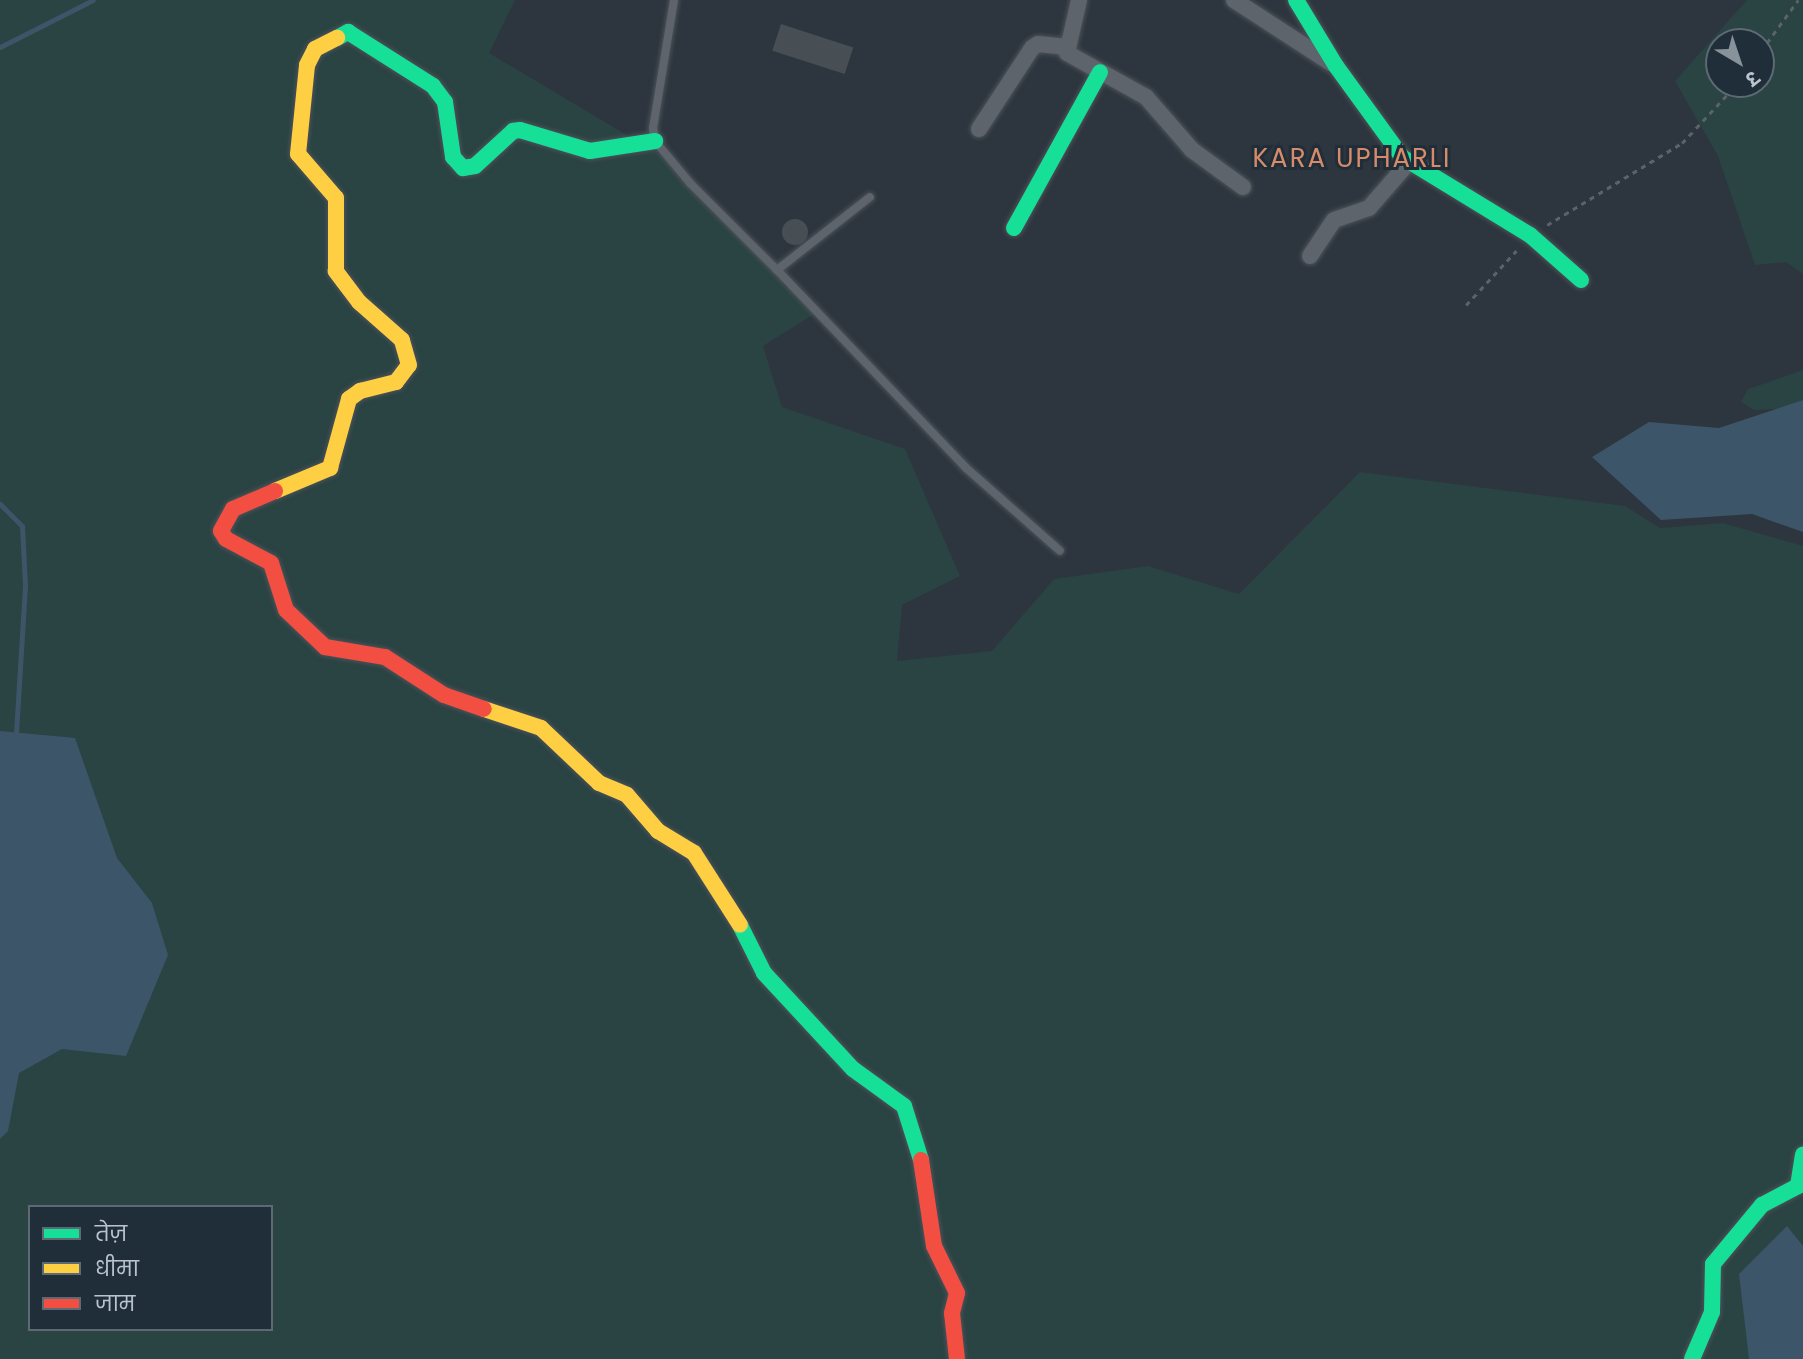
<!DOCTYPE html>
<html>
<head>
<meta charset="utf-8">
<style>
	body { margin:0 }
	#map { position:relative; width:1803px; height:1359px; overflow:hidden; background:#2d363e; font-family:Poppins,"Noto Sans Devanagari",sans-serif }
	div>[style] { position:absolute }
	[style*='--x'] { left:calc(var(--x)*1px); top:calc(var(--y)*1px); width:calc(var(--w)*1px); rotate:calc(var(--a)*1deg) }
	.green>* { inset:0; background:#2a4343 }
	.water>* { inset:0; background:#3c5568 }
	.stream>* { height:5px; margin:-2.5px; padding:0 2.5px; transform-origin:2.5px; border-radius:2.5px; background:#3c5568 }
	.building>* { inset:0; background:#474f55; transform-origin:0 0 }
	.round { border-radius:50% }
	.path>* { height:2.5px; margin-top:-1.25px; transform-origin:0; background:repeating-linear-gradient(90deg,#5c6368 0 5px,transparent 0 10px) }
	.roads { filter:drop-shadow(0 0 2px #4c5258) drop-shadow(0 0 2px #4c5258) }
	.lane>* { height:8px; margin:-4px; padding:0 4px; transform-origin:4px; border-radius:4px; background:#5e646b }
	.street>* { height:16px; margin:-8px; padding:0 8px; transform-origin:8px; border-radius:8px; background:#5e646b }
	.fast>* { height:16px; margin:-8px; padding:0 8px; transform-origin:8px; border-radius:8px; background:#16e098 }
	.slow>* { height:16px; margin:-8px; padding:0 8px; transform-origin:8px; border-radius:8px; background:#ffcf43 }
	.jam>* { height:16px; margin:-8px; padding:0 8px; transform-origin:8px; border-radius:8px; background:#f24e42 }
	span { translate:-50% -50%; white-space:nowrap; text-align:center; line-height:1.15; -webkit-text-stroke:6px #202e39; paint-order:stroke }
	.quarter-label { font-size:26px; color:#d78b6a; letter-spacing:2px }
	.legend { position:absolute; left:28px; top:1205px; width:245px; height:126px; box-sizing:border-box; background:#202e39; border:2px solid #5d6a74; margin:0; padding:9px 12px; list-style:none; font-size:21px; color:#b9c3cd }
	.legend li { display:flex; align-items:center; gap:14px; height:35px }
	.legend b { width:35px; border:2px solid #5d6a74 }
	.north { position:absolute; left:1705px; top:28px; width:70px; height:70px; box-sizing:border-box; background:#202e39; border:2px solid #5d6a74; border-radius:50%; rotate:141deg; font-size:19px; font-weight:700; line-height:28px; text-align:center; color:#b9c3cd }
	.north::after { content:''; display:block; margin:auto; width:24px; height:32px; background:#88929b; clip-path:polygon(50% 0,100% 100%,50% 72%,0 100%) }
</style>
</head>
<body>
<div id="map">
	<div class="green">
		<div style="clip-path:polygon(evenodd,0 0,515px 0,489px 53px,667px 159px,814px 314px,763px 346px,782px 407px,905px 449px,960px 576px,902px 605px,897px 661px,992px 651px,1054px 579px,1148px 566px,1239px 594px,1360px 472px,1625px 506px,1660px 528px,1723px 523px,1803px 546px,1803px 1359px,0 1359px,0 0,30px 1207px,271px 1207px,271px 1329px,30px 1329px,30px 1207px)"></div>
		<div style="clip-path:polygon(evenodd,1747px 0,1803px 0,1803px 274px,1786px 262px,1755px 265px,1718px 156px,1675px 81px,1747px 0,1761px 42px,1761px 84px,1719px 84px,1719px 42px,1761px 42px)"></div>
		<div style="clip-path:polygon(1803px 370px,1803px 400px,1778px 409px,1754px 410px,1741px 402px,1748px 389px)"></div>
	</div>
	<div class="water">
		<div style="clip-path:polygon(1803px 400px,1803px 532px,1752px 514px,1661px 520px,1592px 457px,1649px 422px,1719px 428px)"></div>
		<div style="clip-path:polygon(0 731px,75px 738px,117px 858px,152px 903px,168px 955px,126px 1056px,62px 1049px,19px 1073px,8px 1131px,0 1139px)"></div>
		<div style="clip-path:polygon(1787px 1226px,1803px 1246px,1803px 1359px,1749px 1359px,1739px 1274px)"></div>
	</div>
	<div class="stream">
		<div style="--x:0;--y:47;--w:104;--a:-26.8"></div>
		<div style="--x:0;--y:504;--w:31;--a:45"></div>
		<div style="--x:22;--y:526;--w:60;--a:87.1"></div>
		<div style="--x:25;--y:586;--w:147;--a:93.5"></div>
	</div>
	<div class="building">
		<div style="left:781px;top:24px;width:76px;height:28px;rotate:18deg"></div>
		<div class="round" style="left:782px;top:219px;width:26px;height:26px"></div>
	</div>
	<div class="path">
		<div style="--x:1761;--y:51;--w:63;--a:-54"></div>
		<div style="--x:1547;--y:225;--w:158;--a:-31.3"></div>
		<div style="--x:1682;--y:143;--w:81;--a:-47"></div>
		<div style="--x:1466;--y:305;--w:74;--a:-47.2"></div>
	</div>
	<div class="roads">
		<div class="lane">
			<div style="--x:674;--y:0;--w:130;--a:99.3"></div>
			<div style="--x:653;--y:128;--w:13;--a:81"></div>
			<div style="--x:655;--y:141;--w:55;--a:50.2"></div>
			<div style="--x:690;--y:183;--w:123;--a:45"></div>
			<div style="--x:777;--y:270;--w:118;--a:-38.1"></div>
			<div style="--x:777;--y:270;--w:274;--a:46.3"></div>
			<div style="--x:966;--y:468;--w:125;--a:41.4"></div>
		</div>
		<div class="street">
			<div style="--x:1079;--y:0;--w:54;--a:102.8"></div>
			<div style="--x:1067;--y:53;--w:90;--a:29.1"></div>
			<div style="--x:1146;--y:97;--w:70;--a:49"></div>
			<div style="--x:1192;--y:150;--w:63;--a:36"></div>
			<div style="--x:1234;--y:0;--w:116;--a:33"></div>
			<div style="--x:979;--y:129;--w:97;--a:-56.8"></div>
			<div style="--x:1032;--y:48;--w:7;--a:-34"></div>
			<div style="--x:1038;--y:44;--w:27;--a:6"></div>
			<div style="--x:1310;--y:256;--w:43;--a:-56.3"></div>
			<div style="--x:1334;--y:220;--w:37;--a:-19"></div>
			<div style="--x:1369;--y:208;--w:61;--a:-49"></div>
		</div>
		<div class="fast">
			<div style="--x:1296;--y:0;--w:77;--a:58.8"></div>
			<div style="--x:1336;--y:66;--w:112;--a:54"></div>
			<div style="--x:1402;--y:157;--w:150;--a:31.4"></div>
			<div style="--x:1530;--y:235;--w:68;--a:41.4"></div>
			<div style="--x:337;--y:38;--w:13;--a:-29"></div>
			<div style="--x:348;--y:32;--w:101;--a:32.4"></div>
			<div style="--x:433;--y:86;--w:20;--a:53"></div>
			<div style="--x:445;--y:102;--w:56;--a:81.7"></div>
			<div style="--x:453;--y:157;--w:15;--a:48"></div>
			<div style="--x:463;--y:168;--w:12;--a:-9"></div>
			<div style="--x:475;--y:166;--w:52;--a:-42.6"></div>
			<div style="--x:513;--y:131;--w:7;--a:-8"></div>
			<div style="--x:520;--y:130;--w:73;--a:16.7"></div>
			<div style="--x:590;--y:151;--w:66;--a:-8.7"></div>
			<div style="--x:1014;--y:228;--w:178;--a:-61.1"></div>
			<div style="--x:740;--y:925;--w:54;--a:63.4"></div>
			<div style="--x:764;--y:973;--w:131;--a:47.2"></div>
			<div style="--x:853;--y:1069;--w:63;--a:36"></div>
			<div style="--x:904;--y:1106;--w:57;--a:72.5"></div>
			<div style="--x:1692;--y:1359;--w:51;--a:-66.9"></div>
			<div style="--x:1712;--y:1312;--w:48;--a:-88.8"></div>
			<div style="--x:1713;--y:1264;--w:77;--a:-50.3"></div>
			<div style="--x:1762;--y:1205;--w:41;--a:-27.8"></div>
			<div style="--x:1798;--y:1186;--w:32;--a:-81"></div>
		</div>
		<div class="slow">
			<div style="--x:275;--y:491;--w:60;--a:-22.7"></div>
			<div style="--x:330;--y:468;--w:72;--a:-74.6"></div>
			<div style="--x:349;--y:399;--w:14;--a:-36"></div>
			<div style="--x:360;--y:391;--w:37;--a:-14"></div>
			<div style="--x:396;--y:382;--w:21;--a:-53"></div>
			<div style="--x:409;--y:365;--w:26;--a:-106"></div>
			<div style="--x:402;--y:340;--w:57;--a:-138.5"></div>
			<div style="--x:359;--y:302;--w:39;--a:-127"></div>
			<div style="--x:336;--y:271;--w:73;--a:-90"></div>
			<div style="--x:336;--y:198;--w:58;--a:-130.8"></div>
			<div style="--x:298;--y:154;--w:89;--a:-84.2"></div>
			<div style="--x:307;--y:65;--w:18;--a:-63"></div>
			<div style="--x:315;--y:49;--w:25;--a:-27"></div>
			<div style="--x:484;--y:709;--w:60;--a:18.4"></div>
			<div style="--x:541;--y:728;--w:80;--a:43.5"></div>
			<div style="--x:599;--y:783;--w:30;--a:23"></div>
			<div style="--x:627;--y:795;--w:48;--a:49.3"></div>
			<div style="--x:658;--y:831;--w:42;--a:31.4"></div>
			<div style="--x:694;--y:853;--w:85;--a:57.4"></div>
		</div>
		<div class="jam">
			<div style="--x:275;--y:491;--w:46;--a:156.8"></div>
			<div style="--x:233;--y:509;--w:25;--a:119"></div>
			<div style="--x:221;--y:531;--w:9;--a:58"></div>
			<div style="--x:226;--y:539;--w:51;--a:28.1"></div>
			<div style="--x:271;--y:563;--w:49;--a:72.3"></div>
			<div style="--x:286;--y:610;--w:54;--a:43.5"></div>
			<div style="--x:325;--y:647;--w:61;--a:9.5"></div>
			<div style="--x:385;--y:657;--w:70;--a:32.8"></div>
			<div style="--x:444;--y:695;--w:42;--a:19.3"></div>
			<div style="--x:921;--y:1160;--w:87;--a:81.4"></div>
			<div style="--x:934;--y:1246;--w:52;--a:63.9"></div>
			<div style="--x:957;--y:1293;--w:21;--a:104"></div>
			<div style="--x:952;--y:1313;--w:46;--a:83.8"></div>
		</div>
	</div>
	<div class="quarter-label">
		<span style="left:1352px;top:159px">KARA UPHARLI</span>
	</div>
	<ul class="legend">
	<li><b style="height:9px;background:#16e098"></b>तेज़</li>
	<li><b style="height:9px;background:#ffcf43"></b>धीमा</li>
	<li><b style="height:9px;background:#f24e42"></b>जाम</li>
	</ul>
	<div class="north">उ</div>
</div>
</body>
</html>
